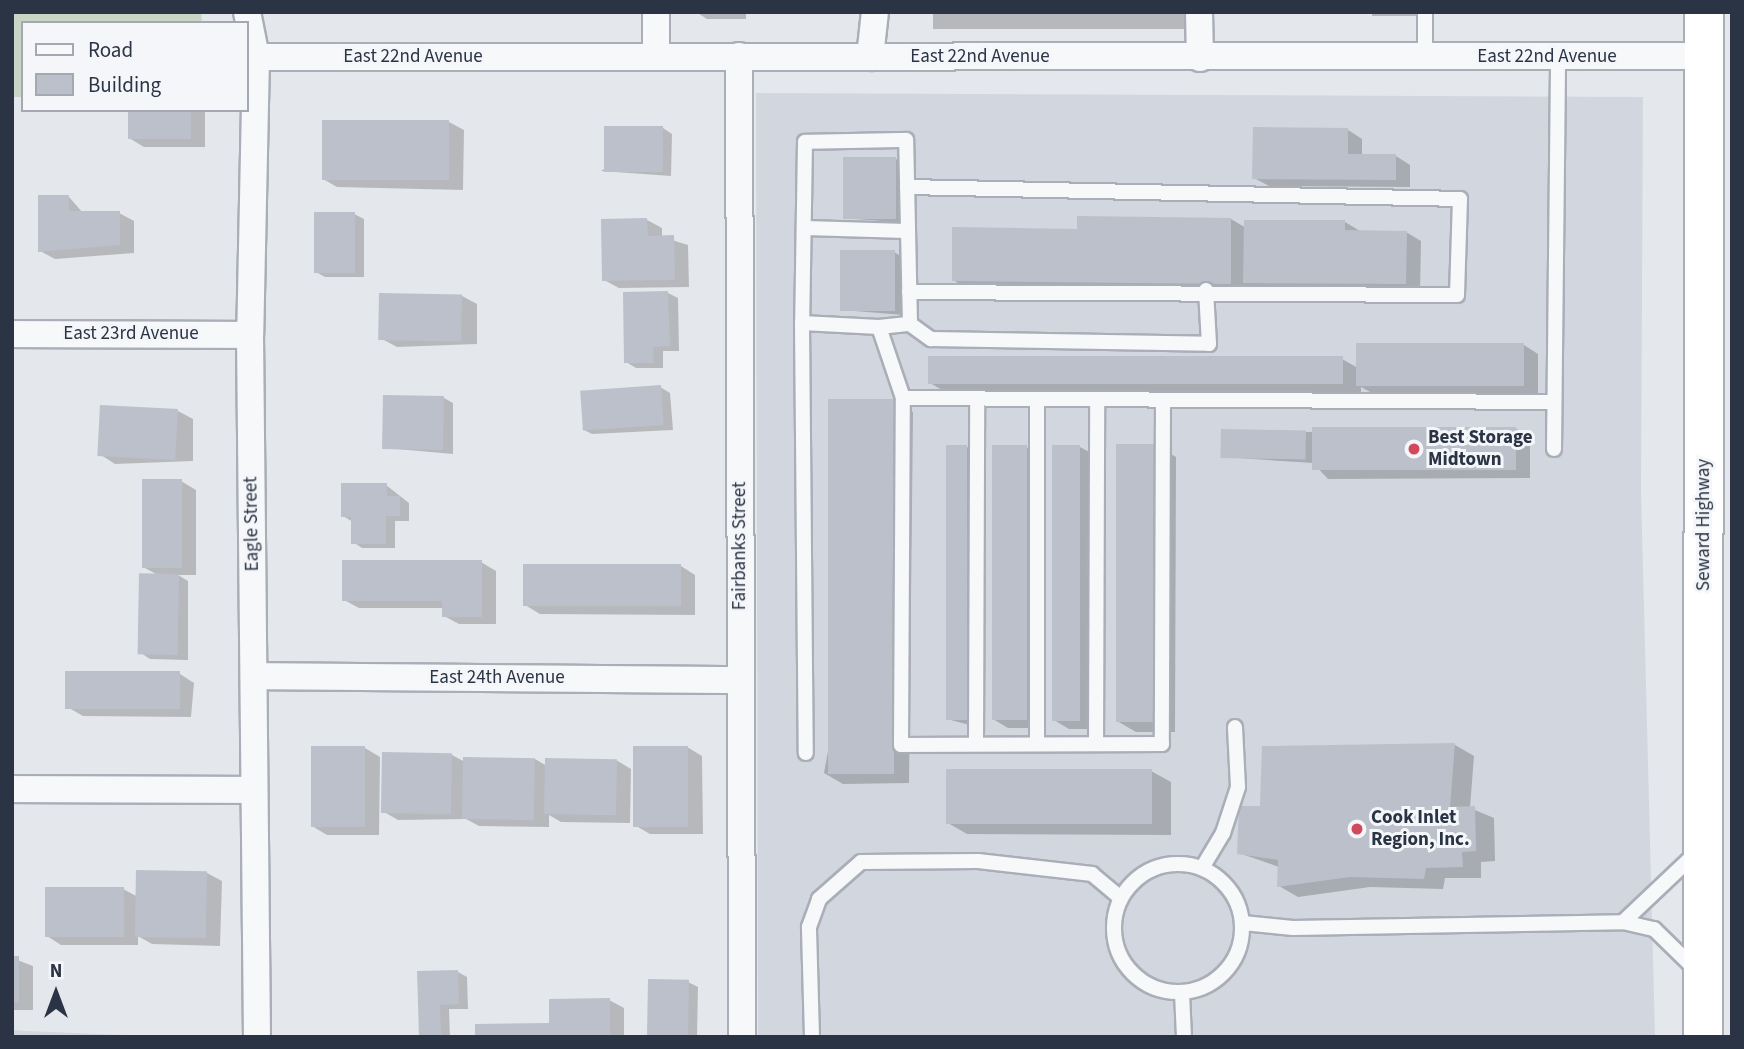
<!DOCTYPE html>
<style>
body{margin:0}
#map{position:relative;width:1744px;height:1049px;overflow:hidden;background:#e4e7ec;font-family:"Source Sans 3",sans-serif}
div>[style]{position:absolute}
.built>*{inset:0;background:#d2d6de}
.green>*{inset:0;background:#c9d6c5}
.shadow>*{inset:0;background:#0003;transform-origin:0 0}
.building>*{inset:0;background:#bbc0ca;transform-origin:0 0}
.roads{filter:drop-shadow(2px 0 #a9aeb7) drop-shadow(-2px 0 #a9aeb7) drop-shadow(0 2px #a9aeb7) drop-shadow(0 -2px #a9aeb7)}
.lane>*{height:14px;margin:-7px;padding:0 7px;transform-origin:7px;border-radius:7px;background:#f7f8fa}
.lane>.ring{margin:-7px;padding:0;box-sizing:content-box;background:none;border:14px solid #f7f8fa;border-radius:50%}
.street>*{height:26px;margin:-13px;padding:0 13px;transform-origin:13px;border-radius:13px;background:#f7f8fa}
.highway>*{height:38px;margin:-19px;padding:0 19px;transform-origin:19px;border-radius:19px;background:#fff}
.dots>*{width:19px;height:19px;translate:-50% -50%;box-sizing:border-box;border:4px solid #f4f6f9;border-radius:50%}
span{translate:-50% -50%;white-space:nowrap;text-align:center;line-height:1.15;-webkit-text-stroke:6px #f4f6f9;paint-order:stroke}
.street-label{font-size:19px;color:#2b3445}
.poi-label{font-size:19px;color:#2b3445;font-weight:700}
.left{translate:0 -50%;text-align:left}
.frame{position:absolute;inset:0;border:14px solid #2b3445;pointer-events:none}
.legend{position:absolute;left:21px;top:21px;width:228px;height:91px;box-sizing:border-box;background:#f4f6f9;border:2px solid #a4a8b1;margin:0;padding:9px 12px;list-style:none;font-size:21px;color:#2b3445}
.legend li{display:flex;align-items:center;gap:14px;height:35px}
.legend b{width:35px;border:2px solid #a4a8b1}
.north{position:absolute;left:21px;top:958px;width:70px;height:70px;-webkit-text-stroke:5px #f4f6f9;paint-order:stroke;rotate:0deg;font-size:19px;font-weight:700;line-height:28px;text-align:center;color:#2b3445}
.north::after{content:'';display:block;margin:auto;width:24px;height:32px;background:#2b3445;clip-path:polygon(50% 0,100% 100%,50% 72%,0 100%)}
</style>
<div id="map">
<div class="built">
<div style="clip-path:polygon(756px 93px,1643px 97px,1641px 491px,1655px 1037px,758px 1037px)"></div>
<div style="clip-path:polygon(12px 1030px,25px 1031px,173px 1037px,12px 1037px)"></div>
</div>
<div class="green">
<div style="clip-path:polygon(12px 12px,201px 12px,202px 23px,23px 23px,23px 97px,12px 97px)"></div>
</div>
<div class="shadow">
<div style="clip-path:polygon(696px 12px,746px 12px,746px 19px,707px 19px)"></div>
<div style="left:933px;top:12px;width:257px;height:17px"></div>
<div style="left:1372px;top:12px;width:48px;height:4px"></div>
<div style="clip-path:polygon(130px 110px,205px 110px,205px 147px,144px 147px,129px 138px)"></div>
<div style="clip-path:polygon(449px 122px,464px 130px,463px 190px,337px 187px,323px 179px)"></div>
<div style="clip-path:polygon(663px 128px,672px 134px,671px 176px,601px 171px)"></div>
<div style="clip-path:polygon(1348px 130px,1362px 139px,1362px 156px,1396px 156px,1410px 165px,1410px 187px,1269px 186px,1254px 178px)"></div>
<div style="clip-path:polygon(896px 159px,905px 165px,905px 223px,844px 218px)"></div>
<div style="clip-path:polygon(69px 197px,83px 213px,119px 213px,134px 221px,134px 253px,55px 259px,40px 251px)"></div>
<div style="clip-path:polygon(354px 214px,364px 219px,364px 277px,325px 277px,316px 272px)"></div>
<div style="clip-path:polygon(1231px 219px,1246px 228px,1345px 222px,1360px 231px,1406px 232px,1421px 241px,1420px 292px,1260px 290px,1250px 285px,1250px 294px,973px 292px,953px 280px,1079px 231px)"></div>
<div style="clip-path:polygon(647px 220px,662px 228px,662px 237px,688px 245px,689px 287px,619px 288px,604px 280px)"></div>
<div style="clip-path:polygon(894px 252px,904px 258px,904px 315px,842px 310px)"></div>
<div style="clip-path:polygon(668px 293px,678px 298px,679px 351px,663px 351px,663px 368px,636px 368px,626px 362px)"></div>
<div style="clip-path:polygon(462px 296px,477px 304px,477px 344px,397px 347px,382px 339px)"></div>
<div style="clip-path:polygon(1524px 345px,1538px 354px,1538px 393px,1372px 393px,1361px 387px,1361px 395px,949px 394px,930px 383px,1342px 359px,1358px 368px)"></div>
<div style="clip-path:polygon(660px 387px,670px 393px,673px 430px,592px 434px,582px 429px)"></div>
<div style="clip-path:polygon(444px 398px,453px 403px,453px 454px,385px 448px)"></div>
<div style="clip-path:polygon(893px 401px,913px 412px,909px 783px,843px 784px,824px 773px)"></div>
<div style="clip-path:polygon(178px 411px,193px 419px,193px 461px,115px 464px,101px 455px)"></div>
<div style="clip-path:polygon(1515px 428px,1530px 437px,1530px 478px,1328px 479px,1313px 463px,1222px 457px,1305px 432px)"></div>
<div style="clip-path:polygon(1157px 446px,1176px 457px,1175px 732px,1136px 732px,1117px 721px)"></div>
<div style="clip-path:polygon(967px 447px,981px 455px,981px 728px,947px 719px)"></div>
<div style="clip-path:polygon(1026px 447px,1041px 455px,1041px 728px,1008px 728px,993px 719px)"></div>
<div style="clip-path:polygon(1080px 447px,1095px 455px,1095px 729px,1069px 729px,1054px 720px)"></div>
<div style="clip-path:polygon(181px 481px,196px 490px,196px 575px,178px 575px,188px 581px,188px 660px,150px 659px,141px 653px,160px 576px,143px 567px)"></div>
<div style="clip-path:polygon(386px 485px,409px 503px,409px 521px,395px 521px,395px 548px,362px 548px,353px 542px,353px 522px,343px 516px)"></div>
<div style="clip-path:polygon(481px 562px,496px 571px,496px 624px,459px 624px,444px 616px,444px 608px,359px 608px,344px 600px)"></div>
<div style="clip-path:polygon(681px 566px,695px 575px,695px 615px,540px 614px,525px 605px)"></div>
<div style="clip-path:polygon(180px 674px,194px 683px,191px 717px,83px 716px,69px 708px)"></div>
<div style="clip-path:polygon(1455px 745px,1474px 756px,1470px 808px,1494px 818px,1495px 861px,1481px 862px,1481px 878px,1445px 878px,1443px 889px,1370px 887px,1298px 897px,1279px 886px,1279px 867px,1239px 853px,1261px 807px)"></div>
<div style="clip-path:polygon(687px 747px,702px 756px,703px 834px,650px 834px,636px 826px)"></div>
<div style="clip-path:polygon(365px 748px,380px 757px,379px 835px,327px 835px,312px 826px)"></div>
<div style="clip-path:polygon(452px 755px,465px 762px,535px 759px,547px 766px,616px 760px,631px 769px,630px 823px,561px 822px,549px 815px,549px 827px,479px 826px,466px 819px,398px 820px,384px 812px)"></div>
<div style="clip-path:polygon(1151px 771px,1171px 782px,1171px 835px,967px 834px,948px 823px)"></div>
<div style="clip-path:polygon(207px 873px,222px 881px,220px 946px,152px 944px,138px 936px,138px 945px,61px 945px,47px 936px,123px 889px,138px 897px)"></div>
<div style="clip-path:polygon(12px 958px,33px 966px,33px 1010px,12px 1010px)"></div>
<div style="clip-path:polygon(458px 972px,467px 977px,468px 1009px,449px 1009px,450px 1037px,420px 1037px)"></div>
<div style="clip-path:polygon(688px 982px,698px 987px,697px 1037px,649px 1037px)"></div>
<div style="clip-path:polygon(609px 1000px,624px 1008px,624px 1037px,477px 1037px,551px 1025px)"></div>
</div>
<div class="building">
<div style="left:128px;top:110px;width:63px;height:29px"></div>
<div style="left:322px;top:120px;width:127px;height:60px"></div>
<div style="left:604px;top:126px;width:59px;height:46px"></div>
<div style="clip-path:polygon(1253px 127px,1348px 128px,1348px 154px,1396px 154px,1396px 180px,1252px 179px)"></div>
<div style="left:843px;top:157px;width:53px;height:62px"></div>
<div style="clip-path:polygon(38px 195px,69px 195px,69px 211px,120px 211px,120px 245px,38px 252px)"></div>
<div style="left:314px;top:212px;width:41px;height:61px"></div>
<div style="clip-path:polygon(1077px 216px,1231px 218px,1231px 284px,952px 281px,952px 227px,1077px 229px)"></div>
<div style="clip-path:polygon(647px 218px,648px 236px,674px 235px,675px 280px,602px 281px,601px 219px)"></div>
<div style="clip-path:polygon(1244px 220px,1345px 220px,1345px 230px,1407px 231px,1406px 284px,1243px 283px)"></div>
<div style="left:840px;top:250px;width:55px;height:61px"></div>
<div style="clip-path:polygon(668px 291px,670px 346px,653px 347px,654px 363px,624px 363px,623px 292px)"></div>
<div style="left:379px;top:293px;width:83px;height:47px;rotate:1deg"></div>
<div style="left:1356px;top:343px;width:168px;height:43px"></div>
<div style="left:928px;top:356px;width:415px;height:28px"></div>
<div style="left:661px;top:385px;width:40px;height:81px;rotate:86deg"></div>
<div style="left:383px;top:395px;width:61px;height:54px;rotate:1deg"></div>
<div style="left:828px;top:399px;width:66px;height:375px"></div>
<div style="left:100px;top:405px;width:78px;height:51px;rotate:3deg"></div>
<div style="left:1516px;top:427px;width:43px;height:204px;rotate:90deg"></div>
<div style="left:1221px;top:429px;width:85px;height:29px;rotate:1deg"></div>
<div style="left:1116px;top:444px;width:41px;height:278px"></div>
<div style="left:946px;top:445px;width:21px;height:275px"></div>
<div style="left:992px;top:445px;width:35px;height:275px"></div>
<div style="left:1052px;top:445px;width:28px;height:276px"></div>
<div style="left:142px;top:479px;width:40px;height:89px"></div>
<div style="clip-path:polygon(341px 483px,387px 483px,387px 496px,400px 496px,400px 516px,386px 516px,386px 544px,351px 544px,351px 517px,341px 517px)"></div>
<div style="clip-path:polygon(342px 560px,482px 560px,482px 617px,442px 617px,442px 601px,342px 601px)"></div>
<div style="left:523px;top:564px;width:158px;height:42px"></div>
<div style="left:179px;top:574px;width:81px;height:40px;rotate:91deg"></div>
<div style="left:65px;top:671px;width:115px;height:38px"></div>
<div style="clip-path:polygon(1455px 743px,1450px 807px,1475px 806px,1476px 851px,1462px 852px,1463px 867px,1426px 868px,1424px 879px,1350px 877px,1277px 887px,1278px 860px,1237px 854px,1239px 806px,1260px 806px,1262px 746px)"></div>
<div style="left:311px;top:746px;width:54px;height:81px"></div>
<div style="left:633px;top:746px;width:55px;height:81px"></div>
<div style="left:382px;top:752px;width:70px;height:61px;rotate:1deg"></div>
<div style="left:463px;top:757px;width:72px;height:62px;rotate:1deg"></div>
<div style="left:545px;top:758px;width:72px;height:56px;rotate:1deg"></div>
<div style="left:946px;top:769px;width:206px;height:55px"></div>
<div style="left:136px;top:870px;width:71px;height:67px;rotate:1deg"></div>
<div style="left:45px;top:887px;width:79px;height:50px"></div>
<div style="left:12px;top:956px;width:7px;height:46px"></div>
<div style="clip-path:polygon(458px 970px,459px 1004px,440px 1005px,441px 1037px,419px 1037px,417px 971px)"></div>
<div style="left:648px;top:979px;width:41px;height:58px;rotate:1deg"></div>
<div style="clip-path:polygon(610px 998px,610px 1037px,475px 1037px,475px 1024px,549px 1023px,549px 999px)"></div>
</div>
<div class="roads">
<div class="lane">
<div style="left:1425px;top:57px;width:45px;rotate:-90deg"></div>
<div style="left:907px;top:187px;width:553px;rotate:1.24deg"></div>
<div style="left:1460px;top:199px;width:96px;rotate:91.8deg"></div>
<div style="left:1457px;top:295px;width:548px;rotate:-179.69deg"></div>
<div style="left:804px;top:228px;width:104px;rotate:1.7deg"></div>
<div style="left:802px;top:323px;width:430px;rotate:89.5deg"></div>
<div style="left:910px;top:324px;width:26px;rotate:36deg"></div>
<div style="left:931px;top:339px;width:278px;rotate:1deg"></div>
<div style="left:1209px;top:344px;width:54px;rotate:-93.2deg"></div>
<div style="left:879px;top:327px;width:31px;rotate:-6deg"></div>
<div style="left:910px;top:324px;width:184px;rotate:-91.2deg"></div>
<div style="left:906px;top:140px;width:101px;rotate:178.9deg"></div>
<div style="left:805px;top:142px;width:181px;rotate:90.9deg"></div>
<div style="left:802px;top:323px;width:77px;rotate:3deg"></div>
<div style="left:879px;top:327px;width:75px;rotate:71.3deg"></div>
<div style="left:1037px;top:400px;width:344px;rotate:90deg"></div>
<div style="left:1163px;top:400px;width:344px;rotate:90.2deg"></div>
<div style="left:1162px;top:744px;width:261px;rotate:179.8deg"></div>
<div style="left:901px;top:745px;width:347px;rotate:-89.7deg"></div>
<div style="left:903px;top:398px;width:651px;rotate:0.35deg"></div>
<div style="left:1554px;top:449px;width:392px;rotate:-89.4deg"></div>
<div style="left:976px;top:744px;width:345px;rotate:-89.8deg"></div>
<div style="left:1096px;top:744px;width:344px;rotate:-89.8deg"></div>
<div class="ring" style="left:1114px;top:864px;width:114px;height:114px"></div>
<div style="left:1202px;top:868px;width:41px;rotate:-59deg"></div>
<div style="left:1223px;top:833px;width:48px;rotate:-71.9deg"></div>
<div style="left:1238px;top:787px;width:60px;rotate:-92.9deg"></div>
<div style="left:1623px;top:922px;width:32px;rotate:13deg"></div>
<div style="left:1654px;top:929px;width:57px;rotate:44.3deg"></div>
<div style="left:1243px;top:923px;width:50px;rotate:5.7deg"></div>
<div style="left:1293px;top:928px;width:330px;rotate:-1deg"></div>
<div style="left:1623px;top:922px;width:102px;rotate:-43.4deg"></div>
<div style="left:1182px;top:993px;width:44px;rotate:87.4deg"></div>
<div style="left:812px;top:1037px;width:110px;rotate:-91.6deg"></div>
<div style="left:809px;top:927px;width:30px;rotate:-70deg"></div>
<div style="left:819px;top:899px;width:56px;rotate:-41.4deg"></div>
<div style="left:861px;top:862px;width:117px;rotate:-0.5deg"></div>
<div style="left:978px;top:861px;width:115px;rotate:6.5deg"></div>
<div style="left:1092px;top:874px;width:38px;rotate:40deg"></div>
</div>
<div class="street">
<div style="left:247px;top:12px;width:46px;rotate:78.7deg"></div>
<div style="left:256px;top:57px;width:278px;rotate:91.2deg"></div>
<div style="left:250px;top:335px;width:702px;rotate:89.43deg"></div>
<div style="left:656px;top:12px;width:45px;rotate:90deg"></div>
<div style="left:1199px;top:12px;width:46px;rotate:88.8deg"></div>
<div style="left:739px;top:56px;width:981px;rotate:89.82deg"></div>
<div style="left:256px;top:57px;width:1448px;rotate:-0.04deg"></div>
<div style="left:870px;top:57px;width:45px;rotate:-83.7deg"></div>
<div style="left:12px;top:334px;width:238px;rotate:0.2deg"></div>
<div style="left:254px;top:676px;width:486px;rotate:0.5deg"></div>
<div style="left:12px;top:789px;width:240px;rotate:0.2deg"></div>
</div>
<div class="highway">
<div style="left:1703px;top:1037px;width:1025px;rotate:-89.94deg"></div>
</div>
</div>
<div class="dots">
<div style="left:1414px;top:449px;background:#d1495b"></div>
<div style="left:1357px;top:829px;background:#d1495b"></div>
</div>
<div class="street-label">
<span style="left:413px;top:57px">East 22nd Avenue</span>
<span style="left:980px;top:57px">East 22nd Avenue</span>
<span style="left:1547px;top:57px">East 22nd Avenue</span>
<span style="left:131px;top:334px">East 23rd Avenue</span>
<span style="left:252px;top:524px;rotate:-91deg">Eagle Street</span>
<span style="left:1704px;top:525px;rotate:-90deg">Seward Highway</span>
<span style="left:740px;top:546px;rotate:-90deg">Fairbanks Street</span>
<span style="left:497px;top:678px">East 24th Avenue</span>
</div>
<div class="poi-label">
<span class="left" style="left:1428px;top:449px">Best Storage<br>Midtown</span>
<span class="left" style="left:1371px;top:829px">Cook Inlet<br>Region, Inc.</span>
</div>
<div class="frame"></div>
<ul class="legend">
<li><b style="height:9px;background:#f7f8fa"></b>Road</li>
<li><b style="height:19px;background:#bbc0ca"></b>Building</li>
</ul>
<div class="north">N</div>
</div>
